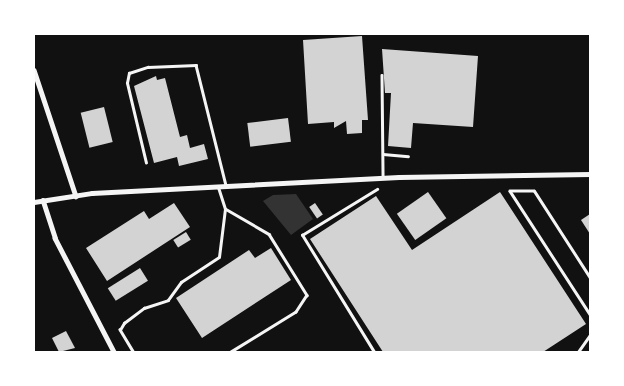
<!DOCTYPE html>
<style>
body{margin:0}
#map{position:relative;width:624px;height:386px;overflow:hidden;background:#111;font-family:"Space Grotesk",sans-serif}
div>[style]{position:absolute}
.water>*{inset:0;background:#333}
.building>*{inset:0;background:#d3d3d3;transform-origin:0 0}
.service>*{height:2.5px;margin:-1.25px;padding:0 1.25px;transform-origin:1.25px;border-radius:1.25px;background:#f5f5f5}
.minor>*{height:4.5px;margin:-2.25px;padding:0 2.25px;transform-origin:2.25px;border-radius:2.25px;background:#f5f5f5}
span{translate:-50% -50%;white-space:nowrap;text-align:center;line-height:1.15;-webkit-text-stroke:5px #fff;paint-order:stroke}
.frame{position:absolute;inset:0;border:35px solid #fff;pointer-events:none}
</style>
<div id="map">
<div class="water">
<div style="clip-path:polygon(296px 194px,313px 219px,291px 235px,263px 201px,273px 195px)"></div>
</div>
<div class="building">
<div style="clip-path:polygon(362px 36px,368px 120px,362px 120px,362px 133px,347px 134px,346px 121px,334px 128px,334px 122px,308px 124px,303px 40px)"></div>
<div style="clip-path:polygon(382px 49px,478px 56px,473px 127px,413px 123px,411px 148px,388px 146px,391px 93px,385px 93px)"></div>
<div style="clip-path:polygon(156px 76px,157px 80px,165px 78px,180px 137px,187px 135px,190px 148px,204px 144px,208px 159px,179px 166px,177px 157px,154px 163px,134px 86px)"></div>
<div style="left:104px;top:107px;width:36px;height:24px;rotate:76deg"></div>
<div style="left:288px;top:118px;width:24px;height:41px;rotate:83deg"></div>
<div style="left:428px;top:192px;width:32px;height:38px;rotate:55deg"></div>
<div style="clip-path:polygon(500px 192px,586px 324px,543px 352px,383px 352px,310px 239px,376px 196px,412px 250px)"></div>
<div style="clip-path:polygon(174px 203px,190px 227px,107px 281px,86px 248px,144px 211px,149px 219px)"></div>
<div style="left:315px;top:203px;width:14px;height:7px;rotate:56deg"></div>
<div style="clip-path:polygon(590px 214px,590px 234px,581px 220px)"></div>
<div style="left:186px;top:232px;width:9px;height:15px;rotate:58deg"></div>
<div style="clip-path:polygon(271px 248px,291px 280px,202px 338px,176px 298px,249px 250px,255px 258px)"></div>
<div style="left:140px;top:268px;width:15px;height:38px;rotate:58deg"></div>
<div style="clip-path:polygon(66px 331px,75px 348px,59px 352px,52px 338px)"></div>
</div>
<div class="service">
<div style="left:382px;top:75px;width:102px;rotate:89.4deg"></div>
<div style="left:383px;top:154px;width:25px;rotate:5deg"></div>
<div style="left:146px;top:163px;width:82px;rotate:-103.4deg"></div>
<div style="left:127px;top:83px;width:10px;rotate:-79deg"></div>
<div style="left:129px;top:73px;width:20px;rotate:-18deg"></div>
<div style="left:148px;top:67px;width:48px;rotate:-2.4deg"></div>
<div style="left:196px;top:65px;width:124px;rotate:76deg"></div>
<div style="left:226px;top:209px;width:50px;rotate:30.2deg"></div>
<div style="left:269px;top:234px;width:72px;rotate:58.1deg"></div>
<div style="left:307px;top:295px;width:20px;rotate:123deg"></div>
<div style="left:296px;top:312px;width:76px;rotate:148.4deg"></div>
<div style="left:590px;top:278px;width:103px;rotate:-122.8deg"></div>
<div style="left:534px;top:191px;width:24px;rotate:180deg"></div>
<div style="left:510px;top:191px;width:147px;rotate:57deg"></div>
<div style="left:133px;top:352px;width:26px;rotate:-121deg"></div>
<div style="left:120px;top:330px;width:8px;rotate:-60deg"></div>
<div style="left:124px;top:323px;width:25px;rotate:-37deg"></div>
<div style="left:144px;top:308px;width:25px;rotate:-18deg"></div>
<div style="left:168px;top:300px;width:22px;rotate:-54deg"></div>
<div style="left:181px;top:282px;width:45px;rotate:-33.3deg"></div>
<div style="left:219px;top:257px;width:48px;rotate:-82.9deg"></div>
<div style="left:225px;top:209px;width:23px;rotate:-108deg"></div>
<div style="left:374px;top:352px;width:137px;rotate:-121.6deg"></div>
<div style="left:302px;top:235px;width:88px;rotate:-31.5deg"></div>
<div style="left:578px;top:352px;width:21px;rotate:-55deg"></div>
</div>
<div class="minor">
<div style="left:34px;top:70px;width:133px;rotate:71.6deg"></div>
<div style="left:43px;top:200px;width:40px;rotate:72deg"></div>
<div style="left:55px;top:238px;width:128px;rotate:62.6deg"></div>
<div style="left:34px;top:202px;width:59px;rotate:-8.8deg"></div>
<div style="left:92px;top:193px;width:307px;rotate:-3deg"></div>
<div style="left:399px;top:177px;width:191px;rotate:-0.9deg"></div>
</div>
<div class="frame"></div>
</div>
